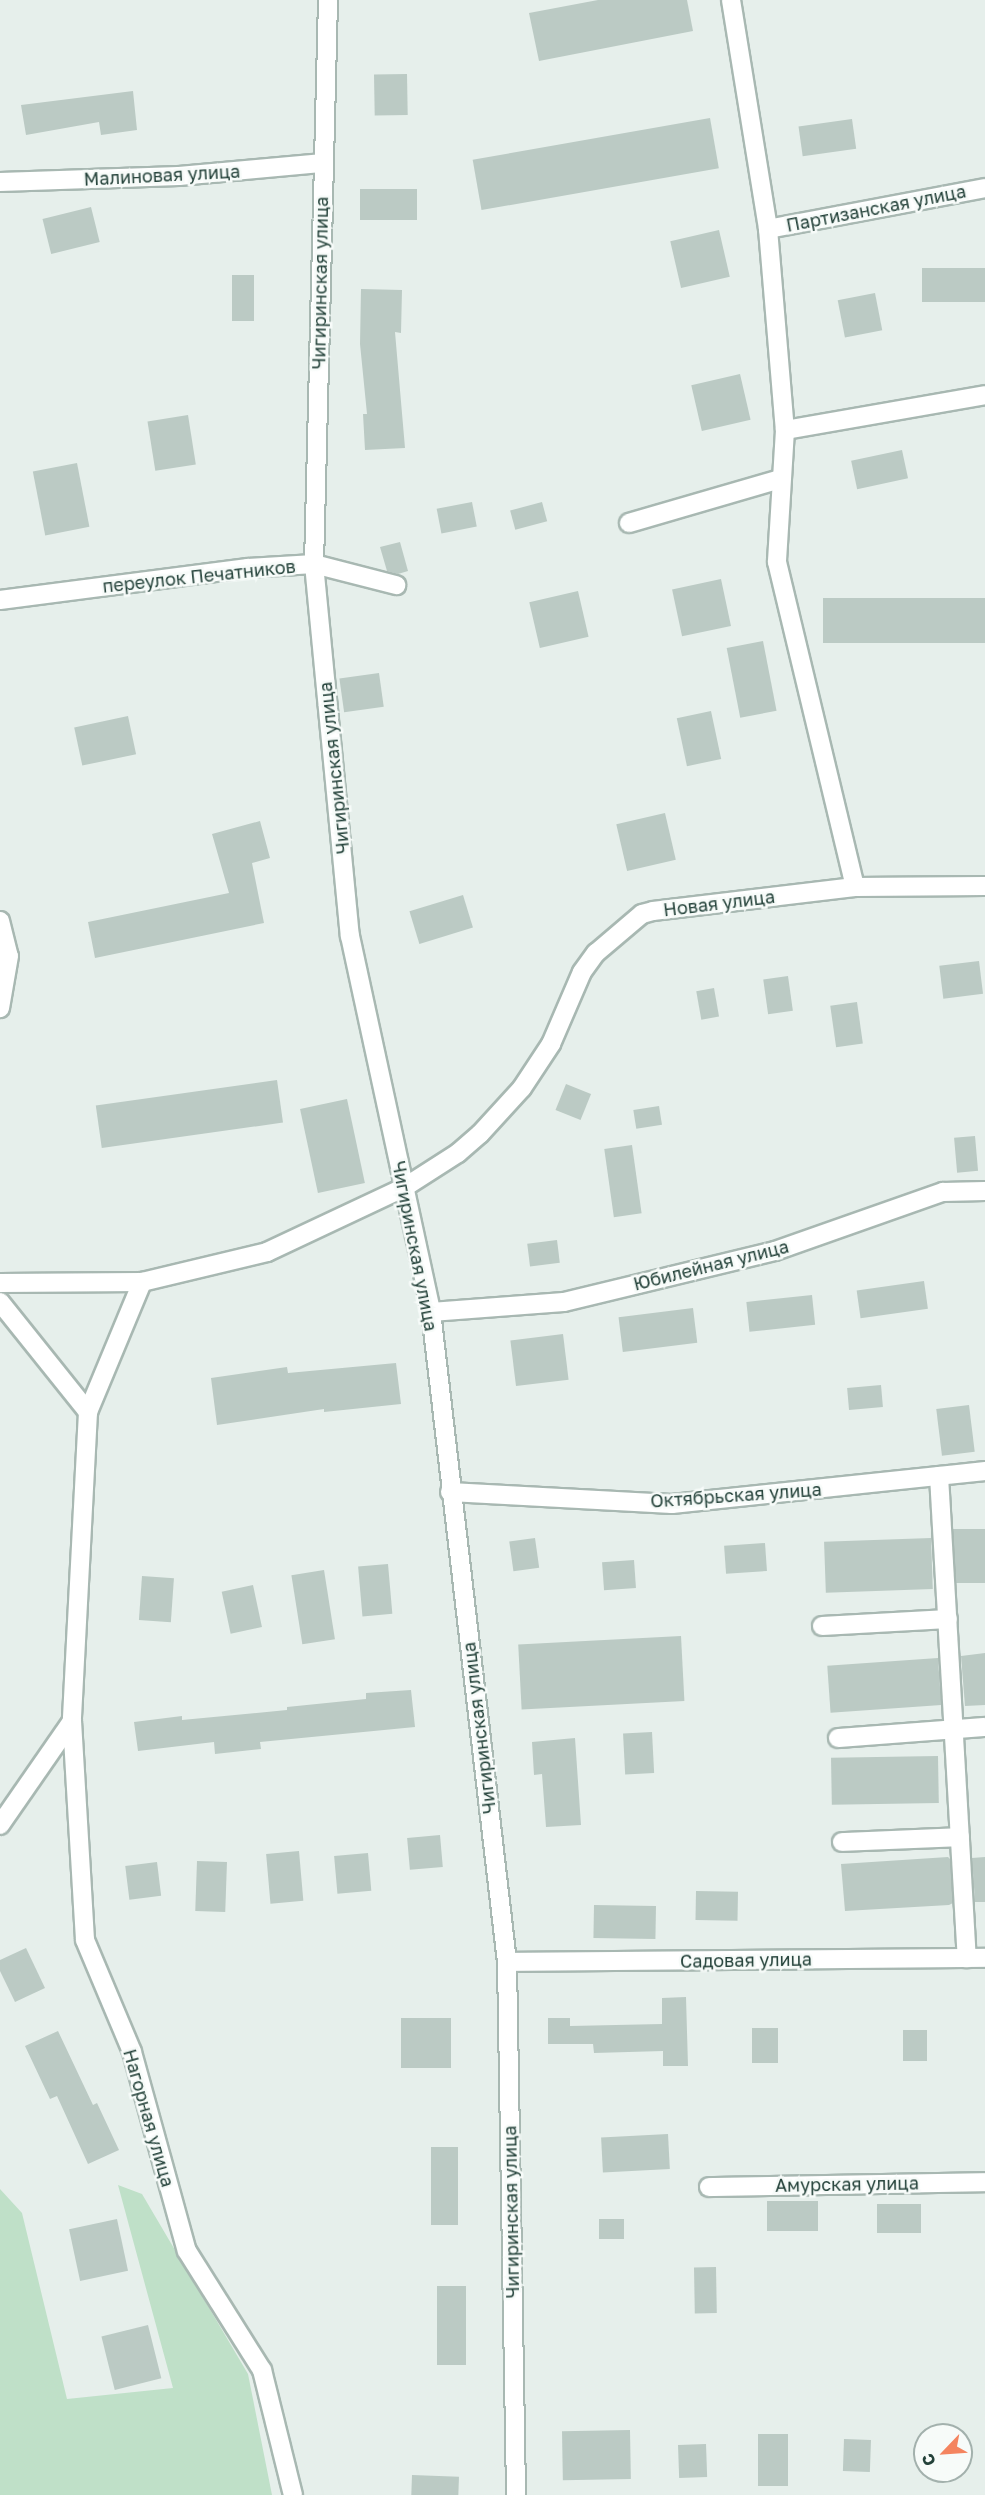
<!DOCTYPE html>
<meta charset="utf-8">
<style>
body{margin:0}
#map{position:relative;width:985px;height:2495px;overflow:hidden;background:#e6efeb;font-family:"Golos Text",sans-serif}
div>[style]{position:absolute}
.green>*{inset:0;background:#bfe0c8}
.building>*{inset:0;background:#bbcac4;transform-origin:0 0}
.roads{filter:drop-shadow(2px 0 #a8b8b2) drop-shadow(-2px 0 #a8b8b2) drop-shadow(0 2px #a8b8b2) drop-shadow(0 -2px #a8b8b2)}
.minor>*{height:18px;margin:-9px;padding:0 9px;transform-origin:9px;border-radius:9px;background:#fff}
span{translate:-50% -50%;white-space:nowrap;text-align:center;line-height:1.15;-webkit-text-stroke:5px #f7fbf9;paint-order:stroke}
.street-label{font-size:18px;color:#24423a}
.north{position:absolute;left:913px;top:2423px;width:60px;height:60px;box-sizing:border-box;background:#f7fbf9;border:2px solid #a3b1ad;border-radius:50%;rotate:245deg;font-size:16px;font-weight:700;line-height:24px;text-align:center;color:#24423a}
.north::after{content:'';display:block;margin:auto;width:21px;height:27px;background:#f4845f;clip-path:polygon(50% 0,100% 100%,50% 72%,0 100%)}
</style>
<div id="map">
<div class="green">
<div style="clip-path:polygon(118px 2185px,142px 2194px,248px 2374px,272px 2495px,0 2495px,0 2189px,22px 2213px,67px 2399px,173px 2388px)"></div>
</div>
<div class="building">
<div style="clip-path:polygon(598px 0,687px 0,693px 31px,539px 61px,529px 13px)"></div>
<div style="left:407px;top:74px;width:41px;height:33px;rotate:89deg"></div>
<div style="clip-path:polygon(133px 91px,137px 130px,101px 135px,99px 122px,26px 135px,21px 105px)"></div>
<div style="left:710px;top:118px;width:51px;height:241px;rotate:80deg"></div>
<div style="left:852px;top:119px;width:30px;height:54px;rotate:82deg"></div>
<div style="left:417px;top:189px;width:31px;height:57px;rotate:90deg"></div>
<div style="left:91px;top:207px;width:36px;height:50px;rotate:76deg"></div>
<div style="left:719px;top:230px;width:48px;height:50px;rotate:77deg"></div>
<div style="left:985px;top:268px;width:34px;height:63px;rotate:90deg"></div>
<div style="left:232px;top:275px;width:22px;height:46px"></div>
<div style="clip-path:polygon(361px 289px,402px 290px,401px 333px,395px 332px,405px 448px,365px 450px,363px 414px,367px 414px,360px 344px)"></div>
<div style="left:875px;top:293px;width:38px;height:38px;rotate:79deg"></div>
<div style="left:740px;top:374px;width:47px;height:50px;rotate:77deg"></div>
<div style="left:188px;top:415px;width:50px;height:41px;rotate:81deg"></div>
<div style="left:902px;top:450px;width:29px;height:52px;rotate:78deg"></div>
<div style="left:77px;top:463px;width:65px;height:45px;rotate:79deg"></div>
<div style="left:472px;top:502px;width:25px;height:36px;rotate:79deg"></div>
<div style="left:542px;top:502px;width:20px;height:33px;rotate:75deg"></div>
<div style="clip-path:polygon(400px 542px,408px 571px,398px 574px,387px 571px,380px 547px)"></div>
<div style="left:721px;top:579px;width:48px;height:50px;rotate:78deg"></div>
<div style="left:578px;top:591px;width:47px;height:50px;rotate:77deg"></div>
<div style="left:985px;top:598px;width:45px;height:162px;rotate:90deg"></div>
<div style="left:763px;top:641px;width:71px;height:37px;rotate:79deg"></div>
<div style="left:379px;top:673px;width:34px;height:40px;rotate:82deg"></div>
<div style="left:711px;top:711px;width:49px;height:35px;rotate:78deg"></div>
<div style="left:128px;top:716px;width:39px;height:55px;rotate:78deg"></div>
<div style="left:665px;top:813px;width:48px;height:50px;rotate:77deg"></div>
<div style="clip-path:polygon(260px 821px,270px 858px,252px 863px,264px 923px,95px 958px,88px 922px,229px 893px,212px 834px)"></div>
<div style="left:463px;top:895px;width:34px;height:56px;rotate:73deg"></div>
<div style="left:979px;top:961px;width:33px;height:40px;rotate:83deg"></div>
<div style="left:788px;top:976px;width:35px;height:25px;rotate:82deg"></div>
<div style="left:714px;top:988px;width:29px;height:18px;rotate:80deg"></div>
<div style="left:857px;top:1002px;width:42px;height:27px;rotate:82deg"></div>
<div style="left:277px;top:1080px;width:43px;height:183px;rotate:82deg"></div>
<div style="left:566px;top:1084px;width:27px;height:28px;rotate:22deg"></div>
<div style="left:347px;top:1099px;width:86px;height:48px;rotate:78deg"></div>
<div style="left:659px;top:1106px;width:19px;height:26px;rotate:81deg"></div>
<div style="left:975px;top:1136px;width:35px;height:21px;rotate:85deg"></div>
<div style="left:632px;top:1145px;width:69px;height:28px;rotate:82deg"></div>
<div style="left:557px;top:1240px;width:23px;height:30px;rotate:83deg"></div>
<div style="left:924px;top:1281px;width:28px;height:68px;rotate:82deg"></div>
<div style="left:812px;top:1295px;width:30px;height:66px;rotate:84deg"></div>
<div style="left:693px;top:1308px;width:35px;height:75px;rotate:83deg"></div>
<div style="left:563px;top:1334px;width:46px;height:53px;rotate:83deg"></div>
<div style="clip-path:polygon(396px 1363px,401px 1404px,324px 1412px,324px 1409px,217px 1425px,211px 1378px,287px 1367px,288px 1373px)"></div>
<div style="left:881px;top:1385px;width:22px;height:34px;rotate:85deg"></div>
<div style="left:969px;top:1405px;width:47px;height:33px;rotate:83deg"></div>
<div style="left:985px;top:1529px;width:54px;height:32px;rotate:90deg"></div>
<div style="left:535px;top:1538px;width:30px;height:26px;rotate:82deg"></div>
<div style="left:931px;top:1538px;width:51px;height:107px;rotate:88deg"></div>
<div style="left:765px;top:1543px;width:28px;height:41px;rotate:86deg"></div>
<div style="left:634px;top:1560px;width:28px;height:32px;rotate:86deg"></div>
<div style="left:388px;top:1564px;width:50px;height:30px;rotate:85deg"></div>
<div style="left:324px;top:1570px;width:70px;height:33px;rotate:81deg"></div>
<div style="left:142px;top:1576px;width:32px;height:44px;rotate:4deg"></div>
<div style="left:253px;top:1585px;width:43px;height:32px;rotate:78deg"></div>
<div style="left:681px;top:1636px;width:65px;height:163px;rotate:87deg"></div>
<div style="clip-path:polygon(985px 1653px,985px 1705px,965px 1706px,961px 1656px)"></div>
<div style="left:938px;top:1658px;width:47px;height:111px;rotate:86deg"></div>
<div style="clip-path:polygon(411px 1690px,415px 1727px,260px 1742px,261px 1749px,215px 1754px,214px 1742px,138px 1751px,134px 1722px,182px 1716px,182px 1720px,287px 1710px,287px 1707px,366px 1699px,366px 1693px)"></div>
<div style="left:652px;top:1732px;width:41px;height:29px;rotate:87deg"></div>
<div style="clip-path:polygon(575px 1738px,581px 1825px,546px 1827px,542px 1774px,534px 1775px,532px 1742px)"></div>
<div style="left:938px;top:1756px;width:47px;height:107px;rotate:89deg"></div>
<div style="left:440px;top:1835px;width:32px;height:33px;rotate:85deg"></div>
<div style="left:299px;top:1851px;width:50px;height:33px;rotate:85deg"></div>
<div style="left:368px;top:1853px;width:38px;height:34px;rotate:85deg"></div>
<div style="clip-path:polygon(948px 1857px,950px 1859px,953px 1903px,949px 1905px,845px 1911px,841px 1864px)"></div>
<div style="clip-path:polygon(985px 1857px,985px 1902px,975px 1902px,972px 1858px)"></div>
<div style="left:197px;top:1861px;width:30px;height:50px;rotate:2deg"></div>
<div style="left:157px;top:1862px;width:34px;height:32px;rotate:83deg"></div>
<div style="left:696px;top:1891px;width:42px;height:29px;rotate:1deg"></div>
<div style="left:594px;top:1905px;width:62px;height:33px;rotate:1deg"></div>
<div style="clip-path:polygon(26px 1948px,45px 1988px,15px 2002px,0 1971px,0 1960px)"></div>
<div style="clip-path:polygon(686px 1997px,688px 2066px,663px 2066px,663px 2051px,594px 2053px,593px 2044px,548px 2044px,548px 2018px,570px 2018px,570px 2026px,662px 2024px,662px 1998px)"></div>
<div style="left:401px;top:2018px;width:50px;height:50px"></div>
<div style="left:752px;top:2028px;width:26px;height:35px"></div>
<div style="left:903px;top:2030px;width:24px;height:31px"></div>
<div style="clip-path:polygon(58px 2031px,93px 2105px,97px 2103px,119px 2150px,88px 2164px,57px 2096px,50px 2099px,25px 2046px)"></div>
<div style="left:668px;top:2134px;width:35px;height:67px;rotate:87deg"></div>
<div style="left:431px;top:2147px;width:27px;height:78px"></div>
<div style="left:818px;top:2201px;width:30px;height:51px;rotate:90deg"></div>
<div style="left:921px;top:2204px;width:29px;height:44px;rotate:90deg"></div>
<div style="left:117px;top:2219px;width:53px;height:49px;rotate:78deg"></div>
<div style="left:599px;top:2219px;width:25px;height:20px"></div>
<div style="left:716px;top:2267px;width:46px;height:22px;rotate:89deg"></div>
<div style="left:437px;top:2286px;width:29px;height:79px"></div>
<div style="left:148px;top:2325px;width:55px;height:48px;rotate:76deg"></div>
<div style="left:630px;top:2430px;width:49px;height:68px;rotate:89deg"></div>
<div style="left:758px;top:2434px;width:30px;height:52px"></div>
<div style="left:844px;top:2439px;width:27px;height:32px;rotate:2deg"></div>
<div style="left:706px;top:2444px;width:33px;height:28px;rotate:88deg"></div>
<div style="left:412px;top:2475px;width:47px;height:20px;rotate:2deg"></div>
</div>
<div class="roads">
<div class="minor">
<div style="left:328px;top:0;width:564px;rotate:91.42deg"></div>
<div style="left:314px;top:564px;width:374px;rotate:84.5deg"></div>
<div style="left:350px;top:936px;width:385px;rotate:77.8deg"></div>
<div style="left:431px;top:1312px;width:654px;rotate:83.33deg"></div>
<div style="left:507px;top:1962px;width:533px;rotate:89.03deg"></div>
<div style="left:731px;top:0;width:232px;rotate:80.8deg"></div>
<div style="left:768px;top:229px;width:202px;rotate:85.2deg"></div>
<div style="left:785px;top:430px;width:132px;rotate:93.5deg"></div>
<div style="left:777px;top:562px;width:334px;rotate:76.5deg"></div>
<div style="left:0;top:182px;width:179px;rotate:-1.9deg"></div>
<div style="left:179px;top:176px;width:145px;rotate:-5.2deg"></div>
<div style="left:768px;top:229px;width:221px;rotate:-10.7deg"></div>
<div style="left:785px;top:430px;width:203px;rotate:-9.9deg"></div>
<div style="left:629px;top:523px;width:157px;rotate:-16.2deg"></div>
<div style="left:0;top:600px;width:250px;rotate:-7.4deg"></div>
<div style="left:248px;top:568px;width:66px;rotate:-3.5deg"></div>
<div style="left:314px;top:564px;width:85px;rotate:14.4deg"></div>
<div style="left:0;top:921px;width:36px;rotate:76deg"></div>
<div style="left:9px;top:956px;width:53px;rotate:99.8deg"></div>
<div style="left:0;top:1283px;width:142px;rotate:-0.4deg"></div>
<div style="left:142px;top:1282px;width:129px;rotate:-13.5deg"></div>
<div style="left:267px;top:1252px;width:153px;rotate:-25.2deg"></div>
<div style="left:405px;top:1187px;width:63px;rotate:-32.7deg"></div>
<div style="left:458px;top:1153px;width:29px;rotate:-41deg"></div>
<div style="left:480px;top:1134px;width:62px;rotate:-47.6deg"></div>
<div style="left:522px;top:1088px;width:53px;rotate:-56.6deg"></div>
<div style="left:551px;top:1044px;width:78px;rotate:-66.7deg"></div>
<div style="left:582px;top:972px;width:24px;rotate:-54deg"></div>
<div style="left:596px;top:953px;width:60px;rotate:-40.3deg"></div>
<div style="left:642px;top:914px;width:11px;rotate:-15deg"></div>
<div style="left:653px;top:911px;width:203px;rotate:-6.8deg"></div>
<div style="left:855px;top:887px;width:130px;rotate:-0.4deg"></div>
<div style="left:0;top:1302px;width:141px;rotate:51.3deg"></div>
<div style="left:88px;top:1412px;width:309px;rotate:93deg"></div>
<div style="left:72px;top:1721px;width:219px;rotate:86.6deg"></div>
<div style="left:85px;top:1940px;width:121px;rotate:67.2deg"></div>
<div style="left:132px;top:2052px;width:206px;rotate:74.6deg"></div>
<div style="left:187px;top:2251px;width:141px;rotate:57.8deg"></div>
<div style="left:262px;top:2370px;width:129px;rotate:76.1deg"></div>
<div style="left:431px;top:1312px;width:133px;rotate:-4.3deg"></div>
<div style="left:564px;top:1302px;width:217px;rotate:-13.6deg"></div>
<div style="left:775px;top:1251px;width:178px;rotate:-19.4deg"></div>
<div style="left:943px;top:1192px;width:42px;rotate:-1.4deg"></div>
<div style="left:88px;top:1412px;width:141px;rotate:-67.4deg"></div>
<div style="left:939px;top:1476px;width:483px;rotate:86.7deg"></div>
<div style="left:450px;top:1492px;width:222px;rotate:3.1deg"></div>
<div style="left:672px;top:1504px;width:315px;rotate:-6deg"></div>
<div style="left:822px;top:1626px;width:126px;rotate:-3.2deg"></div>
<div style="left:838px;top:1738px;width:147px;rotate:-4.3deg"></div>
<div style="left:0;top:1825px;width:126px;rotate:-55.3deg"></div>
<div style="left:842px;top:1842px;width:118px;rotate:-2.4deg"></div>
<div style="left:507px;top:1962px;width:478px;rotate:-0.5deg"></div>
<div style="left:709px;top:2187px;width:276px;rotate:-1deg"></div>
</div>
</div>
<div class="street-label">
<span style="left:162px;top:175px;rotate:-3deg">Малиновая улица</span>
<span style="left:876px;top:208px;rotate:-11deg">Партизанская улица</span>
<span style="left:320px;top:283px;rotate:-89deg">Чигиринская улица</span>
<span style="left:199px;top:576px;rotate:-6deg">переулок Печатников</span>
<span style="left:334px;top:768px;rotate:-96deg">Чигиринская улица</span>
<span style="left:719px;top:903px;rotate:-7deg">Новая улица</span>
<span style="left:415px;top:1246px;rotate:79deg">Чигиринская улица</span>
<span style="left:711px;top:1265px;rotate:-14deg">Юбилейная улица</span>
<span style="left:736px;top:1495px;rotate:-4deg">Октябрьская улица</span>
<span style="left:479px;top:1728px;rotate:-97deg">Чигиринская улица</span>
<span style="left:746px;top:1960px;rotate:-1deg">Садовая улица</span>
<span style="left:149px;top:2118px;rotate:74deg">Нагорная улица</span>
<span style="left:847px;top:2184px;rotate:-1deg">Амурская улица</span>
<span style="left:511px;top:2212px;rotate:-91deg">Чигиринская улица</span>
</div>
<div class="north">С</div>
</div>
